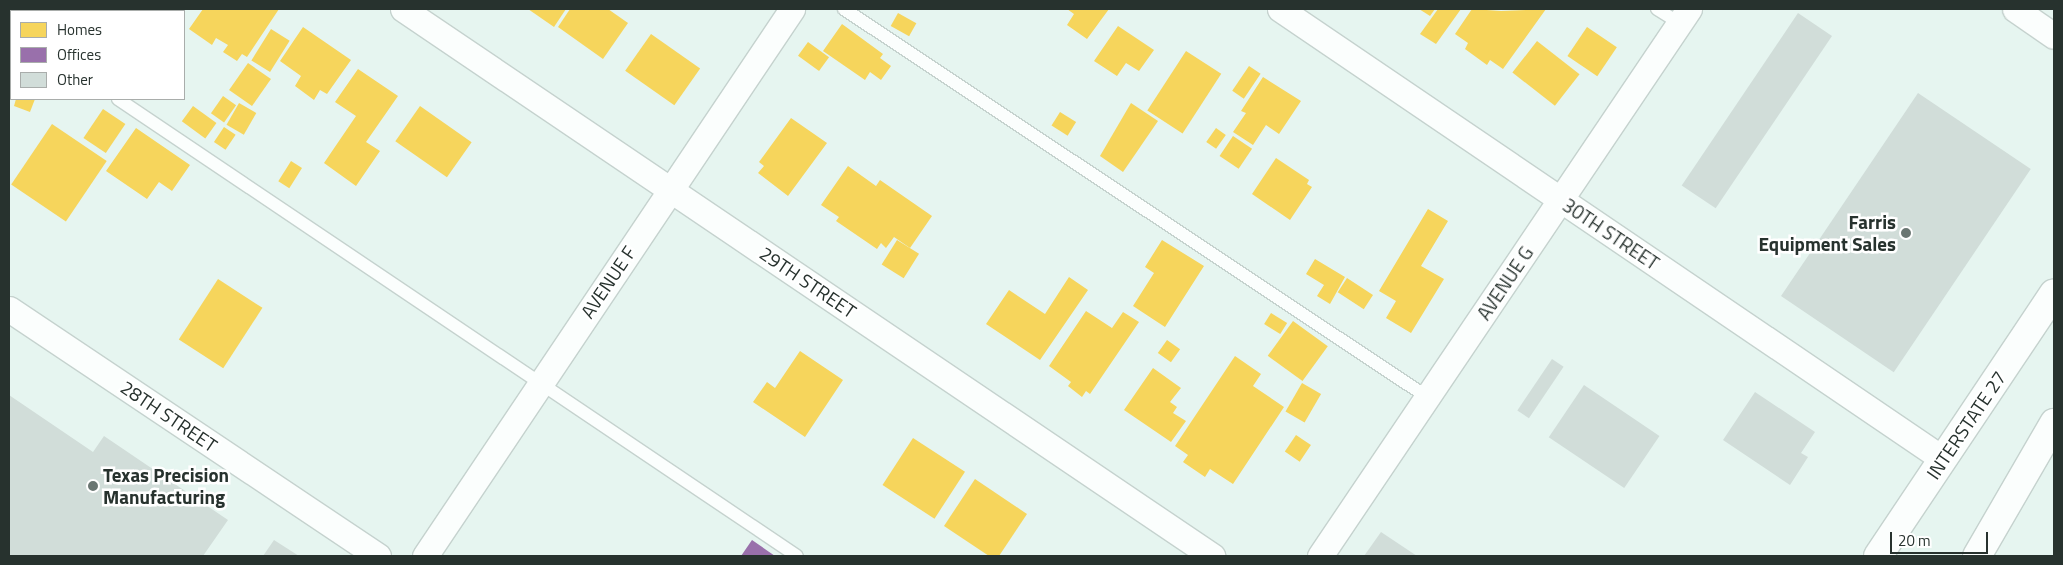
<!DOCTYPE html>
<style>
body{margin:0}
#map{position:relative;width:2063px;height:565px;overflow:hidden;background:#e6f5f0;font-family:"Titillium Web",sans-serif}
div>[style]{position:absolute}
.homes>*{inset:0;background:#f6d55c;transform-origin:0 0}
.offices>*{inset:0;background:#9970ab}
.building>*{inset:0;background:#d1ddd9;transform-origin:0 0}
.roads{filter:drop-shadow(1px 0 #c5d2ce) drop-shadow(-1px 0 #c5d2ce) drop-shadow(0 1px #c5d2ce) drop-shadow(0 -1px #c5d2ce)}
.lane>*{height:12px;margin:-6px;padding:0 6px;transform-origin:6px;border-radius:6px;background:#fbfefd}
.street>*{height:25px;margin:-12.5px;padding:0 12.5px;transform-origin:12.5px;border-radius:12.5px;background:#fbfefd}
.secondary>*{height:28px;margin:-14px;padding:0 14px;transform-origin:14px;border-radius:14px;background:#fbfefd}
.highway>*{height:28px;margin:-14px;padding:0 14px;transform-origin:14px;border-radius:14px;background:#fbfefd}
.dots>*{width:14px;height:14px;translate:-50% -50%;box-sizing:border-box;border:2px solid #fff;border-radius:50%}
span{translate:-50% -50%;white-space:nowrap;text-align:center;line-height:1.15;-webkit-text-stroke:5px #fff;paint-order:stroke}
.poi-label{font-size:19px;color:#27322e;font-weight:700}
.right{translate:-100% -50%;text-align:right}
.left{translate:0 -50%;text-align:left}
.street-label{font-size:19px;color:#27322e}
.frame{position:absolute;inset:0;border:10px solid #27322e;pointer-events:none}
.legend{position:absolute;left:10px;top:10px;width:175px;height:90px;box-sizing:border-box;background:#fff;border:1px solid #a9adab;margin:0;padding:6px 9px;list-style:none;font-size:15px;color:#27322e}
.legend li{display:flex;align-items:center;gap:10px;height:25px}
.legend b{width:25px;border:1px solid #a9adab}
.scale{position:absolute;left:1890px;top:532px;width:98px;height:22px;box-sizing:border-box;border:2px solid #27322e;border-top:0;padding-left:6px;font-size:15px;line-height:18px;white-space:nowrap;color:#27322e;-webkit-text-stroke:4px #fff;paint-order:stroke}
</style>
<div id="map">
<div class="homes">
<div style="clip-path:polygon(57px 9px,83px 9px,56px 11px)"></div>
<div style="clip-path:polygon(203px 9px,279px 9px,247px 57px,242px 54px,237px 61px,223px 52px,228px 45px,216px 38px,212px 45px,189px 29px)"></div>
<div style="clip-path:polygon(528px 9px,566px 9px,554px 27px)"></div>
<div style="clip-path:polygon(570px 9px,608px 9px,628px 23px,603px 59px,558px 27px)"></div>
<div style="clip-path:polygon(1067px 9px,1109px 9px,1087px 39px,1067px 25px,1074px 14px)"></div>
<div style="clip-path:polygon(1419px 9px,1435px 9px,1430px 16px)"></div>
<div style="clip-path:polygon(1438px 9px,1461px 9px,1436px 44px,1420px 34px)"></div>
<div style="clip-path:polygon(1472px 9px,1501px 11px,1546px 9px,1503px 69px,1490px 60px,1487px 65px,1465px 49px,1468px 43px,1455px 34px)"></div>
<div style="left:898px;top:13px;width:21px;height:15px;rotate:29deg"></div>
<div style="clip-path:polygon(842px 24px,883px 54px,880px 58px,891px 66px,881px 80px,870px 72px,865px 80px,823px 51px)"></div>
<div style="clip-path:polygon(1118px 26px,1154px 50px,1139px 71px,1126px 63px,1117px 76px,1094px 61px)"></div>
<div style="clip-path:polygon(303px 27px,351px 60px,327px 94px,320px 90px,314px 100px,295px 86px,301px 76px,280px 61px)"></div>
<div style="left:1587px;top:27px;width:36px;height:35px;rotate:34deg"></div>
<div style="left:271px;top:29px;width:22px;height:37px;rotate:32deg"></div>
<div style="left:651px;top:34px;width:60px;height:45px;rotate:35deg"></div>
<div style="left:1537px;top:41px;width:54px;height:40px;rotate:38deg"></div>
<div style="left:808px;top:42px;width:26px;height:17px;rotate:36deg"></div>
<div style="left:1186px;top:51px;width:42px;height:71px;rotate:33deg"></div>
<div style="left:248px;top:63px;width:28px;height:33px;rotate:35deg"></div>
<div style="left:1249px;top:66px;width:14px;height:30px;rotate:34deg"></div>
<div style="clip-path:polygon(358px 69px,398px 96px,366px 142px,380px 151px,356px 186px,324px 163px,356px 116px,335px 102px)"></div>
<div style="clip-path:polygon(1263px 77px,1301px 101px,1279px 134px,1266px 125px,1253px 145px,1233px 132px,1246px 113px,1241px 111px)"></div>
<div style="left:223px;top:96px;width:16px;height:21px;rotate:35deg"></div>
<div style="clip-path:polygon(16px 99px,35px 99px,30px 112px,14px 106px)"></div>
<div style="left:239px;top:103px;width:20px;height:25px;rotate:30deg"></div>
<div style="clip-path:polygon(1131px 103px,1158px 121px,1123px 172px,1100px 156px)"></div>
<div style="left:193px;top:106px;width:29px;height:19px;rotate:36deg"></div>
<div style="left:420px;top:106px;width:63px;height:43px;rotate:35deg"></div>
<div style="left:103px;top:109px;width:27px;height:35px;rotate:34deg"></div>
<div style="left:1060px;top:112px;width:19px;height:16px;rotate:32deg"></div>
<div style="clip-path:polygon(791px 118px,827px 143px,788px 196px,758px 173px,764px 166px,759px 162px)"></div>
<div style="left:52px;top:124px;width:66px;height:73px;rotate:34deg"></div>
<div style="left:224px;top:127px;width:14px;height:18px;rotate:34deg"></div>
<div style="clip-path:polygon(136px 128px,190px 165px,172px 191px,159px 182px,147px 199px,106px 171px)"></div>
<div style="left:1216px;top:128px;width:12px;height:17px;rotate:35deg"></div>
<div style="left:1233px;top:136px;width:23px;height:24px;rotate:34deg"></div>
<div style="clip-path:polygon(1276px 158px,1309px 180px,1307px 184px,1312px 187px,1290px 220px,1252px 194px)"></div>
<div style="left:291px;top:161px;width:13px;height:24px;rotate:32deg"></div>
<div style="clip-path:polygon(848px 166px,876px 186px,880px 180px,932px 216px,910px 248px,894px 237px,886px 248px,881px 243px,877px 249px,836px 221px,839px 217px,821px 205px)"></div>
<div style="clip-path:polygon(1428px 209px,1448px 221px,1421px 266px,1444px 279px,1411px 333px,1386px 318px,1396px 301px,1379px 291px)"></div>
<div style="left:897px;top:240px;width:26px;height:29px;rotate:32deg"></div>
<div style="clip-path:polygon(1162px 240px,1204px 266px,1165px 327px,1133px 306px,1154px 273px,1145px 267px)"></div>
<div style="clip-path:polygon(1315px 259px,1345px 277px,1330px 304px,1317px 296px,1324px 285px,1306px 274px)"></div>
<div style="clip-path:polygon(1069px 277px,1088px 290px,1040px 360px,986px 324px,1009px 290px,1045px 314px)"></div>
<div style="left:1347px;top:278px;width:31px;height:17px;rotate:33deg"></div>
<div style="left:218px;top:279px;width:53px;height:72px;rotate:33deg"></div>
<div style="clip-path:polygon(1086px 311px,1112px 328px,1123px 312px,1139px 322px,1090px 394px,1086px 391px,1082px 397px,1068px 386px,1071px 382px,1049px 366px)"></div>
<div style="left:1271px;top:313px;width:19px;height:13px;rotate:32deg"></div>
<div style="left:1293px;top:321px;width:43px;height:43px;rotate:36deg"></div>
<div style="left:1167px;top:340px;width:16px;height:16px;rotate:35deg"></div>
<div style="clip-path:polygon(800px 351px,843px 380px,805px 437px,753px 402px,767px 382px,775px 388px)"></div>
<div style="clip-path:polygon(1235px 356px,1261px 374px,1253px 386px,1284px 407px,1233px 484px,1210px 469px,1205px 477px,1183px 462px,1188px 455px,1175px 446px)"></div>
<div style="clip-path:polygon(1153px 368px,1181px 388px,1170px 402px,1177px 407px,1173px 413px,1186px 421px,1171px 442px,1124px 410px)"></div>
<div style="left:1302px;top:383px;width:22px;height:33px;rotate:30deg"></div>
<div style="left:1296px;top:435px;width:18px;height:20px;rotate:34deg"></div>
<div style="left:913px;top:438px;width:62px;height:56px;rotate:33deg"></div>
<div style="clip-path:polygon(975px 479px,1027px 514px,999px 556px,989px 556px,944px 526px)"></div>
</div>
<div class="offices">
<div style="clip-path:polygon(752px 540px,775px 556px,741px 556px)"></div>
</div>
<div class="building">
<div style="left:1798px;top:13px;width:41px;height:208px;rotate:34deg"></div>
<div style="left:1918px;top:93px;width:136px;height:245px;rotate:34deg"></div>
<div style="left:1552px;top:359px;width:14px;height:62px;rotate:34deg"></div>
<div style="left:1584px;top:385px;width:91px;height:63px;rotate:34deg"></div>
<div style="clip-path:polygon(1755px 392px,1815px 432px,1801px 453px,1808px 457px,1790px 485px,1723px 440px)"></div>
<div style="clip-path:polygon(9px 395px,93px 452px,104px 436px,228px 520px,203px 556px,9px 556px)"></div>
<div style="clip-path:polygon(1381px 532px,1417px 556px,1364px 556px)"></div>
<div style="clip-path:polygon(274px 540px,299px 556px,263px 556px)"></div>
</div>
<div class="roads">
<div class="lane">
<div style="left:844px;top:9px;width:700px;rotate:33.64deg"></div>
<div style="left:1657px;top:9px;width:26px;rotate:32deg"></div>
<div style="left:9px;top:25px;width:3px;rotate:45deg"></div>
<div style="left:118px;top:99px;width:818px;rotate:33.94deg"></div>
</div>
<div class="street">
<div style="left:403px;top:9px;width:977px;rotate:34.06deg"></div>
<div style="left:1280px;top:9px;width:801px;rotate:34.17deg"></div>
<div style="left:2015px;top:9px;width:47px;rotate:34.7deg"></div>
<div style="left:9px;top:309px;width:444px;rotate:33.8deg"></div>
<div style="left:425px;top:556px;width:659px;rotate:-56.14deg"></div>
<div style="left:1320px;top:556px;width:660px;rotate:-56deg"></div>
</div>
<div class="secondary">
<div style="left:1878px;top:556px;width:316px;rotate:-56.2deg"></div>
</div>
<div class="highway">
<div style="left:1977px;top:556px;width:154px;rotate:-59.9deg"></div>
</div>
</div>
<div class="dots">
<div style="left:1906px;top:233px;background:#6a7672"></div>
<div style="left:93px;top:486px;background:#6a7672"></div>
</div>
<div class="poi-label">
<span class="right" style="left:1896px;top:233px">Farris<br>Equipment Sales</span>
<span class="left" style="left:103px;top:486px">Texas Precision<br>Manufacturing</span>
</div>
<div class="street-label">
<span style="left:1611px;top:234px;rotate:34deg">30TH STREET</span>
<span style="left:608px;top:282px;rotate:-56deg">AVENUE F</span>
<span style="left:808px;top:282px;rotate:34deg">29TH STREET</span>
<span style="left:1505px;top:283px;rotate:-56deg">AVENUE G</span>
<span style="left:169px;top:416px;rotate:34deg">28TH STREET</span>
<span style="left:1966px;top:425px;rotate:-56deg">INTERSTATE 27</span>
</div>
<div class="frame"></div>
<ul class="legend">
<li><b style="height:14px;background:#f6d55c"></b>Homes</li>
<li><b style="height:14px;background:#9970ab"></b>Offices</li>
<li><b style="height:14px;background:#d1ddd9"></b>Other</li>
</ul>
<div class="scale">20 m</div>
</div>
